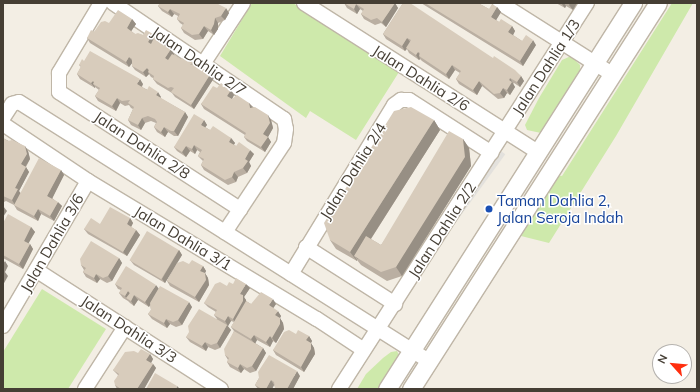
<!DOCTYPE html>
<style>
body{margin:0}
#map{position:relative;width:700px;height:392px;overflow:hidden;background:#f3eee4;font-family:Mulish,sans-serif}
div>[style]{position:absolute}
.green>*{inset:0;background:#cee9ab}
.parking>*{inset:0;background:#e3e1dd;transform-origin:0 0}
.roads{filter:drop-shadow(1px 0 #bfb6a7) drop-shadow(-1px 0 #bfb6a7) drop-shadow(0 1px #bfb6a7) drop-shadow(0 -1px #bfb6a7)}
.minor>*{height:14px;margin:-7px;padding:0 7px;transform-origin:7px;border-radius:7px;background:#fff}
.tertiary>*{height:17px;margin:-8.5px;padding:0 8.5px;transform-origin:8.5px;border-radius:8.5px;background:#fff}
.wall>*{inset:0;background:#baafa2}
.shaded-wall>*{inset:0;background:#978f84}
.building>*{inset:0;background:#d8ccbc;transform-origin:0 0}
.dots>*{width:11px;height:11px;translate:-50% -50%;box-sizing:border-box;border:2px solid #fff;border-radius:50%}
span{translate:-50% -50%;white-space:nowrap;text-align:center;line-height:1.15;-webkit-text-stroke:3px #fff;paint-order:stroke}
.street-label{font-size:15px;color:#453e34}
.transit-label{font-size:15px;color:#164399}
.left{translate:0 -50%;text-align:left}
.frame{position:absolute;inset:0;border:4px solid #453e34;pointer-events:none}
.north{position:absolute;left:652px;top:344px;width:40px;height:40px;box-sizing:border-box;background:#fff;border:1px solid #b5b2ae;border-radius:50%;rotate:297deg;font-size:11px;font-weight:700;line-height:16px;text-align:center;color:#453e34}
.north::after{content:'';display:block;margin:auto;width:14px;height:18px;background:#ff2f0f;clip-path:polygon(50% 0,100% 100%,50% 72%,0 100%)}
</style>
<div id="map">
<div class="green">
<div style="clip-path:polygon(252px 3px,293px 3px,399px 72px,356px 140px,310px 111px,306px 118px,220px 56px)"></div>
<div style="clip-path:polygon(672px 3px,693px 3px,616px 136px,549px 243px,521px 236px,557px 175px,562px 176px)"></div>
<div style="clip-path:polygon(571px 56px,580px 65px,580px 74px,541px 133px,527px 130px,525px 125px,539px 98px,562px 60px)"></div>
<div style="clip-path:polygon(42px 289px,106px 329px,68px 389px,3px 389px,3px 352px)"></div>
<div style="clip-path:polygon(397px 351px,399px 355px,380px 389px,357px 389px,366px 374px,383px 358px,391px 352px)"></div>
</div>
<div class="parking">
<div style="left:498px;top:149px;width:9px;height:187px;rotate:36deg"></div>
</div>
<div class="roads">
<div class="minor">
<div style="left:101px;top:3px;width:82px;rotate:121deg"></div>
<div style="left:59px;top:73px;width:19px;rotate:90deg"></div>
<div style="left:59px;top:92px;width:216px;rotate:32.9deg"></div>
<div style="left:113px;top:3px;width:207px;rotate:34.2deg"></div>
<div style="left:284px;top:119px;width:10px;rotate:79deg"></div>
<div style="left:286px;top:129px;width:14px;rotate:98deg"></div>
<div style="left:284px;top:143px;width:107px;rotate:123.5deg"></div>
<div style="left:304px;top:3px;width:277px;rotate:32.5deg"></div>
<div style="left:500px;top:3px;width:133px;rotate:32.4deg"></div>
<div style="left:203px;top:64px;width:73px;rotate:-56.7deg"></div>
<div style="left:3px;top:118px;width:17px;rotate:-57deg"></div>
<div style="left:12px;top:104px;width:7px;rotate:-16deg"></div>
<div style="left:19px;top:102px;width:485px;rotate:32.3deg"></div>
<div style="left:3px;top:124px;width:102px;rotate:33.8deg"></div>
<div style="left:88px;top:181px;width:267px;rotate:31.1deg"></div>
<div style="left:317px;top:319px;width:56px;rotate:33.4deg"></div>
<div style="left:306px;top:247px;width:106px;rotate:32.6deg"></div>
<div style="left:36px;top:270px;width:220px;rotate:32.8deg"></div>
<div style="left:291px;top:274px;width:198px;rotate:-58.6deg"></div>
<div style="left:394px;top:105px;width:9px;rotate:-36deg"></div>
<div style="left:401px;top:100px;width:8px"></div>
<div style="left:409px;top:100px;width:98px;rotate:32.6deg"></div>
<div style="left:3px;top:326px;width:168px;rotate:-59.6deg"></div>
<div style="left:85px;top:389px;width:74px;rotate:-57.2deg"></div>
<div style="left:339px;top:389px;width:459px;rotate:-57.3deg"></div>
</div>
<div class="tertiary">
<div style="left:387px;top:389px;width:458px;rotate:-57.5deg"></div>
<div style="left:411px;top:389px;width:458px;rotate:-57.4deg"></div>
</div>
</div>
<div class="wall">
<div style="clip-path:polygon(159px 3px,216px 3px,229px 13px,225px 20px,218px 23px,218px 29px,214px 35px,208px 31px,203px 39px,195px 40px,184px 33px,181px 28px,183px 25px,180px 23px,177px 19px,178px 16px,174px 14px,172px 17px,162px 11px,158px 6px,160px 3px)"></div>
<div style="clip-path:polygon(344px 3px,395px 3px,398px 8px,386px 27px,381px 23px,375px 25px,364px 19px,361px 14px,363px 11px,360px 9px,357px 14px,347px 8px)"></div>
<div style="clip-path:polygon(403px 3px,521px 76px,524px 81px,520px 87px,514px 83px,513px 84px,515px 87px,510px 95px,507px 93px,504px 98px,498px 99px,482px 86px,477px 95px,459px 84px,456px 79px,460px 73px,455px 70px,449px 79px,422px 61px,420px 59px,419px 60px,409px 53px,407px 49px,405px 51px,386px 39px,383px 34px)"></div>
<div style="clip-path:polygon(421px 3px,478px 3px,489px 9px,497px 7px,501px 12px,496px 20px,499px 22px,512px 26px,515px 31px,513px 35px,522px 41px,536px 45px,523px 66px)"></div>
<div style="clip-path:polygon(556px 3px,577px 3px,573px 10px,566px 6px,565px 8px)"></div>
<div style="clip-path:polygon(132px 19px,136px 24px,131px 31px,135px 34px,143px 35px,153px 34px,155px 37px,167px 46px,167px 47px,174px 54px,174px 55px,181px 59px,193px 62px,195px 64px,214px 78px,194px 109px,175px 97px,172px 93px,157px 84px,153px 79px,153px 78px,151px 77px,149px 74px,146px 77px,135px 70px,132px 66px,132px 63px,129px 67px,90px 43px,87px 38px,94px 32px,109px 23px)"></div>
<div style="clip-path:polygon(84px 61px,143px 84px,142px 87px,161px 97px,160px 98px,185px 112px,188px 117px,178px 136px,174px 136px,168px 132px,165px 137px,157px 132px,154px 127px,156px 123px,151px 121px,145px 123px,141px 130px,131px 125px,128px 120px,133px 109px,131px 108px,129px 105px,125px 106px,120px 103px,116px 111px,98px 101px,95px 96px,99px 90px,95px 87px,95px 88px,80px 79px,77px 74px,81px 67px,79px 65px)"></div>
<div style="clip-path:polygon(217px 88px,231px 90px,234px 95px,232px 99px,249px 103px,253px 107px,271px 120px,273px 128px,268px 137px,271px 142px,265px 152px,247px 141px,244px 137px,245px 135px,204px 109px,201px 104px)"></div>
<div style="clip-path:polygon(204px 120px,207px 125px,205px 127px,210px 130px,231px 138px,235px 143px,234px 145px,254px 154px,249px 162px,251px 166px,247px 173px,238px 177px,236px 182px,228px 185px,204px 170px,201px 165px,203px 161px,198px 156px,200px 152px,197px 150px,195px 154px,190px 151px,186px 157px,177px 151px,174px 147px)"></div>
<div style="clip-path:polygon(434px 120px,440px 130px,371px 239px,381px 245px,463px 139px,469px 148px,471px 166px,402px 276px,387px 281px,361px 265px,357px 260px,357px 261px,336px 249px,330px 240px)"></div>
<div style="clip-path:polygon(3px 138px,28px 151px,30px 159px,26px 167px,29px 172px,19px 191px,20px 193px,61px 170px,64px 175px,52px 198px,62px 206px,54px 221px,41px 214px,38px 221px,17px 210px,14px 205px,6px 201px,4px 202px,3px 202px)"></div>
<div style="clip-path:polygon(130px 218px,133px 223px,131px 227px,136px 230px,140px 235px,127px 256px,88px 234px,84px 229px,100px 224px)"></div>
<div style="clip-path:polygon(3px 223px,31px 227px,35px 232px,28px 243px,30px 244px,33px 249px,23px 269px,3px 258px)"></div>
<div style="clip-path:polygon(179px 250px,182px 255px,177px 263px,203px 266px,206px 271px,205px 273px,208px 278px,209px 285px,199px 302px,170px 286px,167px 281px,175px 266px,165px 283px,134px 265px,130px 260px)"></div>
<div style="clip-path:polygon(119px 258px,122px 263px,112px 281px,107px 283px,100px 279px,97px 283px,86px 277px,83px 272px,84px 270px,81px 265px)"></div>
<div style="clip-path:polygon(115px 284px,159px 289px,192px 307px,182px 325px,176px 327px,170px 324px,167px 328px,152px 319px,148px 314px,151px 310px,150px 304px,149px 307px,138px 300px,134px 306px,130px 303px,128px 301px,123px 298px,119px 293px,121px 290px,118px 289px)"></div>
<div style="clip-path:polygon(233px 284px,250px 288px,244px 297px,246px 300px,246px 301px,251px 304px,276px 304px,273px 308px,281px 316px,280px 318px,283px 323px,284px 329px,276px 343px,273px 341px,270px 347px,257px 340px,255px 343px,263px 348px,266px 353px,256px 371px,250px 373px,244px 369px,241px 373px,230px 367px,227px 362px,228px 360px,225px 355px,234px 331px,231px 327px,234px 322px,231px 321px,228px 326px,227px 326px,231px 330px,220px 348px,215px 350px,208px 347px,206px 351px,190px 342px,186px 337px,217px 319px,214px 315px,216px 312px,208px 307px,204px 303px,227px 286px)"></div>
<div style="clip-path:polygon(296px 334px,309px 336px,312px 341px,311px 343px,314px 348px,315px 354px,304px 372px,276px 355px,273px 350px)"></div>
<div style="clip-path:polygon(138px 353px,150px 354px,153px 359px,151px 363px,153px 364px,156px 368px,144px 389px,117px 389px,115px 385px,118px 375px,113px 370px)"></div>
<div style="clip-path:polygon(300px 376px,293px 389px,276px 389px,274px 385px,272px 389px,258px 389px,255px 385px,259px 378px)"></div>
</div>
<div class="shaded-wall">
<div style="clip-path:polygon(395px 3px,398px 8px,386px 27px,382px 22px)"></div>
<div style="clip-path:polygon(561px 3px,564px 3px,566px 6px,565px 8px)"></div>
<div style="clip-path:polygon(570px 3px,577px 3px,573px 10px,569px 5px)"></div>
<div style="clip-path:polygon(356px 4px,360px 9px,357px 14px,354px 9px)"></div>
<div style="clip-path:polygon(497px 7px,501px 12px,495px 22px,491px 17px)"></div>
<div style="clip-path:polygon(226px 8px,229px 13px,225px 20px,221px 16px)"></div>
<div style="clip-path:polygon(170px 9px,174px 14px,172px 17px,168px 12px)"></div>
<div style="clip-path:polygon(215px 18px,218px 23px,218px 29px,214px 35px,211px 30px)"></div>
<div style="clip-path:polygon(132px 19px,136px 24px,130px 33px,127px 28px)"></div>
<div style="clip-path:polygon(204px 26px,208px 31px,203px 39px,199px 34px)"></div>
<div style="clip-path:polygon(512px 26px,515px 31px,512px 37px,508px 32px)"></div>
<div style="clip-path:polygon(153px 34px,156px 39px,151px 47px,148px 42px)"></div>
<div style="clip-path:polygon(407px 38px,411px 43px,405px 51px,402px 46px)"></div>
<div style="clip-path:polygon(533px 40px,536px 45px,523px 66px,520px 61px)"></div>
<div style="clip-path:polygon(164px 41px,167px 46px,166px 49px,162px 44px)"></div>
<div style="clip-path:polygon(171px 49px,174px 54px,169px 63px,165px 58px)"></div>
<div style="clip-path:polygon(418px 52px,421px 57px,419px 56px,420px 59px,419px 60px,416px 55px)"></div>
<div style="clip-path:polygon(129px 57px,133px 62px,129px 67px,126px 62px)"></div>
<div style="clip-path:polygon(452px 65px,455px 70px,449px 79px,446px 74px)"></div>
<div style="clip-path:polygon(147px 68px,150px 73px,148px 72px,149px 74px,146px 77px,143px 72px)"></div>
<div style="clip-path:polygon(211px 73px,214px 78px,194px 109px,191px 105px)"></div>
<div style="clip-path:polygon(521px 76px,524px 81px,520px 87px,517px 82px)"></div>
<div style="clip-path:polygon(510px 78px,515px 87px,510px 95px,507px 90px)"></div>
<div style="clip-path:polygon(140px 79px,143px 84px,140px 89px,137px 84px)"></div>
<div style="clip-path:polygon(93px 81px,96px 85px,93px 84px,95px 87px,95px 88px,91px 83px)"></div>
<div style="clip-path:polygon(479px 81px,482px 86px,477px 95px,473px 90px)"></div>
<div style="clip-path:polygon(503px 88px,507px 93px,504px 98px,500px 93px)"></div>
<div style="clip-path:polygon(231px 90px,234px 95px,231px 101px,227px 96px)"></div>
<div style="clip-path:polygon(158px 92px,161px 97px,159px 100px,156px 95px)"></div>
<div style="clip-path:polygon(117px 98px,120px 103px,116px 111px,112px 106px)"></div>
<div style="clip-path:polygon(249px 103px,253px 108px,250px 108px)"></div>
<div style="clip-path:polygon(185px 112px,188px 117px,178px 136px,174px 131px)"></div>
<div style="clip-path:polygon(268px 115px,271px 120px,273px 128px,268px 137px,271px 142px,265px 152px,261px 147px,263px 134px)"></div>
<div style="clip-path:polygon(142px 118px,145px 123px,141px 130px,138px 125px)"></div>
<div style="clip-path:polygon(204px 120px,207px 125px,204px 129px,201px 125px)"></div>
<div style="clip-path:polygon(434px 120px,440px 130px,358px 259px,354px 256px,357px 260px,357px 261px,350px 252px)"></div>
<div style="clip-path:polygon(164px 127px,168px 132px,165px 137px,161px 132px)"></div>
<div style="clip-path:polygon(231px 138px,235px 143px,232px 147px,229px 142px)"></div>
<div style="clip-path:polygon(463px 139px,469px 148px,471px 166px,402px 276px,396px 267px)"></div>
<div style="clip-path:polygon(194px 145px,197px 150px,195px 154px,192px 149px)"></div>
<div style="clip-path:polygon(25px 146px,28px 151px,30px 159px,24px 169px,21px 164px)"></div>
<div style="clip-path:polygon(186px 146px,190px 151px,186px 157px,182px 152px)"></div>
<div style="clip-path:polygon(250px 150px,254px 154px,249px 162px,251px 166px,247px 173px,243px 168px,245px 159px)"></div>
<div style="clip-path:polygon(26px 167px,29px 172px,19px 191px,21px 194px,15px 205px,12px 200px,15px 188px)"></div>
<div style="clip-path:polygon(61px 170px,64px 175px,51px 201px,47px 196px)"></div>
<div style="clip-path:polygon(234px 172px,238px 177px,236px 182px,232px 177px)"></div>
<div style="clip-path:polygon(58px 202px,62px 206px,54px 221px,50px 216px)"></div>
<div style="clip-path:polygon(3px 206px,7px 211px,3px 217px)"></div>
<div style="clip-path:polygon(38px 209px,41px 214px,38px 221px,34px 216px)"></div>
<div style="clip-path:polygon(130px 218px,133px 223px,130px 229px,127px 224px)"></div>
<div style="clip-path:polygon(31px 227px,35px 232px,27px 246px,24px 241px)"></div>
<div style="clip-path:polygon(136px 230px,140px 235px,127px 256px,123px 252px)"></div>
<div style="clip-path:polygon(30px 244px,33px 249px,23px 269px,19px 264px)"></div>
<div style="clip-path:polygon(179px 250px,182px 255px,165px 283px,162px 279px)"></div>
<div style="clip-path:polygon(119px 258px,122px 263px,112px 281px,108px 276px)"></div>
<div style="clip-path:polygon(5px 261px,8px 266px,5px 272px,8px 276px,3px 285px,3px 264px)"></div>
<div style="clip-path:polygon(203px 266px,206px 271px,205px 273px,208px 278px,209px 285px,199px 302px,195px 297px,200px 271px)"></div>
<div style="clip-path:polygon(96px 274px,100px 279px,97px 283px,94px 278px)"></div>
<div style="clip-path:polygon(246px 284px,250px 288px,244px 297px,246px 300px,247px 306px,236px 324px,233px 319px,240px 294px)"></div>
<div style="clip-path:polygon(156px 285px,159px 289px,149px 307px,145px 302px)"></div>
<div style="clip-path:polygon(128px 291px,131px 296px,126px 298px,128px 301px,125px 296px)"></div>
<div style="clip-path:polygon(134px 295px,138px 300px,134px 306px,131px 301px)"></div>
<div style="clip-path:polygon(273px 299px,276px 304px,272px 310px,269px 305px)"></div>
<div style="clip-path:polygon(189px 302px,192px 307px,182px 325px,178px 320px)"></div>
<div style="clip-path:polygon(278px 311px,281px 316px,280px 318px,283px 323px,284px 329px,276px 343px,272px 338px,275px 315px)"></div>
<div style="clip-path:polygon(228px 316px,231px 321px,228px 326px,225px 321px)"></div>
<div style="clip-path:polygon(166px 319px,170px 324px,167px 328px,164px 323px)"></div>
<div style="clip-path:polygon(227px 325px,231px 330px,220px 348px,217px 343px)"></div>
<div style="clip-path:polygon(254px 335px,257px 340px,255px 344px,251px 339px)"></div>
<div style="clip-path:polygon(270px 336px,273px 341px,270px 347px,266px 342px)"></div>
<div style="clip-path:polygon(309px 336px,312px 341px,311px 343px,314px 348px,315px 354px,304px 372px,301px 367px,306px 340px)"></div>
<div style="clip-path:polygon(205px 342px,208px 347px,206px 351px,202px 346px)"></div>
<div style="clip-path:polygon(263px 348px,266px 353px,256px 371px,252px 366px)"></div>
<div style="clip-path:polygon(150px 354px,153px 359px,150px 365px,146px 360px)"></div>
<div style="clip-path:polygon(153px 364px,156px 368px,144px 389px,137px 389px)"></div>
<div style="clip-path:polygon(240px 364px,244px 369px,241px 373px,238px 368px)"></div>
<div style="clip-path:polygon(297px 371px,300px 376px,293px 389px,287px 389px)"></div>
<div style="clip-path:polygon(271px 380px,274px 385px,272px 389px,266px 389px)"></div>
<div style="clip-path:polygon(177px 386px,180px 389px,176px 389px)"></div>
</div>
<div class="building">
<div style="clip-path:polygon(160px 3px,216px 3px,226px 8px,221px 16px,215px 18px,214px 24px,211px 30px,204px 26px,199px 34px,192px 35px,181px 28px,184px 23px,177px 19px,180px 14px,170px 9px,168px 12px,158px 6px)"></div>
<div style="clip-path:polygon(344px 3px,395px 3px,382px 22px,377px 18px,371px 20px,361px 14px,364px 9px,356px 4px,354px 9px)"></div>
<div style="clip-path:polygon(403px 3px,410px 3px,493px 58px,494px 56px,515px 70px,521px 76px,517px 82px,510px 78px,509px 80px,512px 82px,507px 90px,503px 88px,500px 93px,494px 94px,479px 81px,473px 90px,456px 79px,461px 71px,452px 65px,446px 74px,419px 56px,420px 53px,418px 52px,416px 55px,406px 48px,411px 40px,407px 38px,402px 46px,383px 34px)"></div>
<div style="clip-path:polygon(425px 3px,478px 3px,489px 9px,492px 4px,497px 7px,491px 17px,499px 22px,501px 19px,512px 26px,508px 32px,522px 41px,526px 35px,533px 40px,520px 61px)"></div>
<div style="clip-path:polygon(118px 10px,132px 19px,127px 28px,135px 34px,138px 33px,143px 35px,146px 30px,153px 34px,148px 42px,151px 44px,155px 36px,164px 41px,162px 44px,171px 49px,165px 58px,168px 60px,172px 54px,181px 59px,183px 56px,193px 62px,190px 65px,195px 64px,211px 73px,191px 105px,171px 92px,174px 88px,171px 87px,168px 88px,153px 79px,154px 76px,148px 72px,149px 70px,147px 68px,143px 72px,132px 66px,132px 59px,129px 57px,126px 62px,87px 38px,91px 30px,94px 32px,101px 22px,105px 21px,109px 23px)"></div>
<div style="clip-path:polygon(90px 51px,140px 79px,137px 84px,147px 90px,149px 86px,158px 92px,156px 95px,185px 112px,174px 131px,171px 131px,164px 127px,161px 132px,154px 127px,157px 122px,155px 119px,148px 116px,142px 118px,138px 125px,128px 120px,134px 107px,128px 103px,130px 100px,122px 101px,117px 98px,112px 106px,95px 96px,100px 88px,93px 84px,94px 82px,93px 81px,91px 83px,77px 74px,81px 66px,79px 65px,82px 59px,84px 61px)"></div>
<div style="clip-path:polygon(221px 83px,231px 90px,227px 96px,232px 99px,237px 95px,249px 103px,250px 108px,255px 107px,268px 115px,270px 123px,263px 134px,268px 137px,261px 147px,244px 137px,246px 133px,201px 104px,213px 86px,217px 88px)"></div>
<div style="clip-path:polygon(411px 107px,434px 120px,350px 252px,330px 240px,324px 223px,394px 111px)"></div>
<div style="clip-path:polygon(194px 114px,204px 120px,201px 125px,210px 130px,213px 126px,231px 138px,229px 142px,236px 146px,239px 142px,250px 150px,245px 159px,248px 161px,243px 168px,234px 172px,232px 177px,225px 180px,201px 165px,204px 159px,198px 156px,202px 150px,194px 145px,192px 149px,186px 146px,182px 152px,174px 147px)"></div>
<div style="clip-path:polygon(449px 131px,463px 139px,465px 157px,396px 267px,381px 272px,354px 256px,366px 236px,381px 245px)"></div>
<div style="clip-path:polygon(3px 138px,8px 141px,12px 140px,25px 146px,27px 154px,21px 164px,26px 167px,15px 188px,18px 189px,12px 200px,3px 196px,3px 149px,4px 147px,3px 146px)"></div>
<div style="clip-path:polygon(39px 158px,61px 170px,47px 196px,58px 202px,50px 216px,38px 209px,34px 216px,14px 205px)"></div>
<div style="clip-path:polygon(110px 207px,130px 218px,127px 224px,136px 230px,123px 252px,84px 229px,91px 218px,100px 224px)"></div>
<div style="clip-path:polygon(8px 214px,31px 227px,24px 241px,30px 244px,19px 264px,3px 255px,3px 223px)"></div>
<div style="left:147px;top:231px;width:37px;height:34px;rotate:31deg"></div>
<div style="clip-path:polygon(91px 241px,119px 258px,108px 276px,103px 278px,96px 274px,94px 278px,83px 272px,86px 268px,81px 265px,80px 259px)"></div>
<div style="clip-path:polygon(192px 260px,203px 266px,200px 271px,205px 273px,206px 280px,195px 297px,167px 281px,177px 263px,183px 261px,189px 264px)"></div>
<div style="clip-path:polygon(126px 266px,156px 285px,145px 302px,134px 295px,131px 301px,126px 298px,130px 293px,128px 291px,125px 296px,119px 293px,122px 288px,115px 284px)"></div>
<div style="clip-path:polygon(236px 278px,246px 284px,240px 294px,243px 295px,243px 301px,233px 319px,228px 316px,225px 321px,214px 315px,217px 310px,204px 303px,215px 284px,220px 282px,227px 286px,229px 282px,233px 284px)"></div>
<div style="clip-path:polygon(160px 286px,189px 302px,178px 320px,173px 322px,166px 319px,164px 323px,148px 314px,151px 310px,150px 303px)"></div>
<div style="clip-path:polygon(261px 292px,273px 299px,269px 305px,278px 311px,275px 315px,280px 318px,280px 324px,272px 338px,270px 336px,266px 342px,254px 335px,251px 339px,231px 327px,246px 301px,251px 304px)"></div>
<div style="clip-path:polygon(199px 309px,227px 325px,217px 343px,211px 345px,205px 342px,202px 346px,186px 337px,189px 332px,188px 326px)"></div>
<div style="clip-path:polygon(289px 330px,296px 334px,298px 330px,309px 336px,306px 340px,311px 343px,311px 349px,301px 367px,273px 350px,284px 332px)"></div>
<div style="clip-path:polygon(234px 331px,263px 348px,252px 366px,247px 368px,240px 364px,238px 368px,227px 362px,229px 358px,225px 355px,224px 349px)"></div>
<div style="clip-path:polygon(141px 349px,150px 354px,146px 360px,153px 364px,137px 389px,121px 389px,115px 385px,114px 381px,119px 374px,113px 370px,125px 352px,134px 351px,138px 353px)"></div>
<div style="clip-path:polygon(269px 355px,297px 371px,287px 389px,277px 389px,275px 388px,274px 382px,271px 380px,266px 389px,262px 389px,255px 385px,259px 378px,258px 372px)"></div>
<div style="clip-path:polygon(155px 373px,177px 386px,176px 389px,146px 389px)"></div>
</div>
<div class="dots">
<div style="left:489px;top:209px;background:#1a4fb4"></div>
</div>
<div class="street-label">
<span style="left:199px;top:61px;rotate:34deg">Jalan Dahlia 2/7</span>
<span style="left:546px;top:67px;rotate:-57deg">Jalan Dahlia 1/3</span>
<span style="left:421px;top:78px;rotate:32deg">Jalan Dahlia 2/6</span>
<span style="left:142px;top:145px;rotate:33deg">Jalan Dahlia 2/8</span>
<span style="left:353px;top:171px;rotate:-58deg">Jalan Dahlia 2/4</span>
<span style="left:442px;top:230px;rotate:-57deg">Jalan Dahlia 2/2</span>
<span style="left:183px;top:238px;rotate:31deg">Jalan Dahlia 3/1</span>
<span style="left:52px;top:243px;rotate:-60deg">Jalan Dahlia 3/6</span>
<span style="left:129px;top:329px;rotate:33deg">Jalan Dahlia 3/3</span>
</div>
<div class="transit-label">
<span class="left" style="left:497px;top:209px">Taman Dahlia 2,<br>Jalan Seroja Indah</span>
</div>
<div class="frame"></div>
<div class="north">N</div>
</div>
